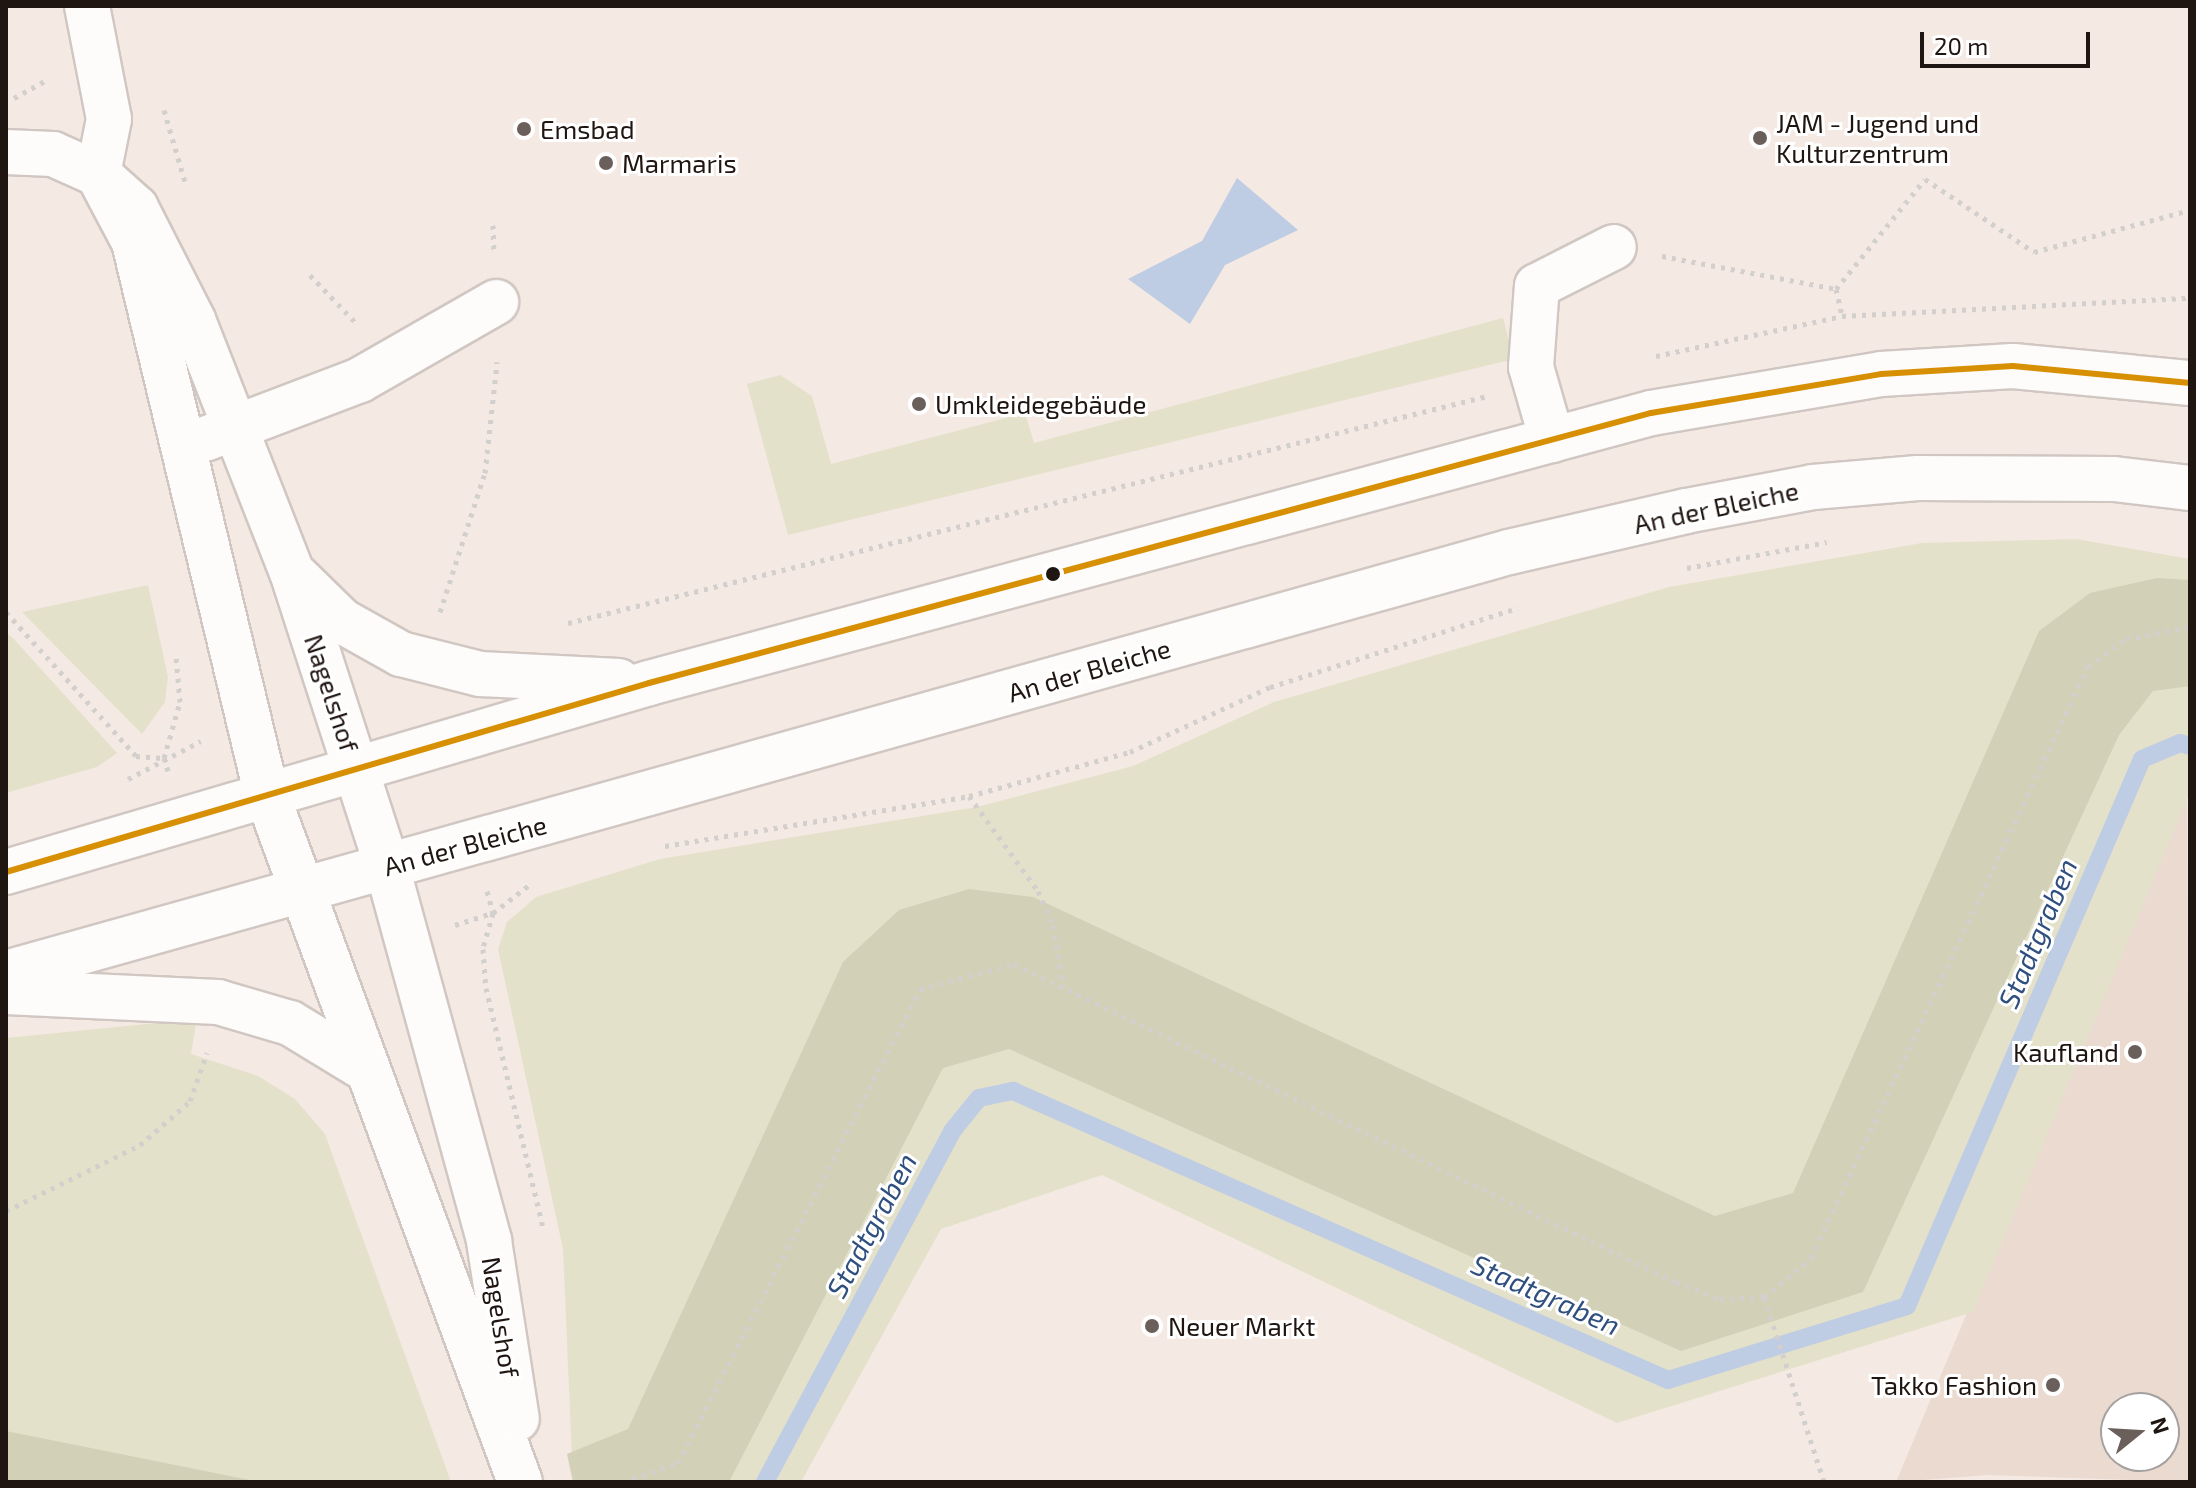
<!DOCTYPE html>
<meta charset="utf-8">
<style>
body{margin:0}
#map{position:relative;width:2196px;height:1488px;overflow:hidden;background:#f4e9e3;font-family:"Exo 2",sans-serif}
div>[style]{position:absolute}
.commercial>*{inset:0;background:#eadacf}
.green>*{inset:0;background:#e4e1cb}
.forest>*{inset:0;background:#d2d0b6}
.water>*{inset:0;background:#becce4}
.stream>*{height:18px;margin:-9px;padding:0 9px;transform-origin:9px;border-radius:9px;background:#becce4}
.path>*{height:5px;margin-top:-2.5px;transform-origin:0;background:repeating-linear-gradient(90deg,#d2cfcd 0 4px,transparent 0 10px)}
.roads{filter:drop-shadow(2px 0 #d1c7c2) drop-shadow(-2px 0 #d1c7c2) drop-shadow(0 2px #d1c7c2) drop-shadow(0 -2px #d1c7c2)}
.minor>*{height:44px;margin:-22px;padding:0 22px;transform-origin:22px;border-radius:22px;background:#fdfcfb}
.bus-1>*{height:6px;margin:-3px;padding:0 3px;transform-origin:3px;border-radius:3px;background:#d79003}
.dots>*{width:22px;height:22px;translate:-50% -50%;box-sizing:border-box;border:4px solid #fff;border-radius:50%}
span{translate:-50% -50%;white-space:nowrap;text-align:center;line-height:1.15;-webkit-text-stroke:6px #fff;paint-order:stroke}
.poi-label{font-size:26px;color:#1f1511}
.left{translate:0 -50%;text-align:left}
.right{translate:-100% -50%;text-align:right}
.street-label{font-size:26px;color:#1f1511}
.water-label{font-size:28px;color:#2f4f7f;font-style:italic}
.frame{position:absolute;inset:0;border:8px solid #1f1511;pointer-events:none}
.north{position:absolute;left:2100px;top:1392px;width:80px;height:80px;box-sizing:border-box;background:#fff;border:2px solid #a5a1a0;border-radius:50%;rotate:72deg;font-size:22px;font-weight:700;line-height:32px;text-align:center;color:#1f1511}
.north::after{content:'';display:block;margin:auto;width:28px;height:36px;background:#6a5f5a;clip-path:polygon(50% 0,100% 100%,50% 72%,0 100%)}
.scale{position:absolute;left:1920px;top:32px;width:170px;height:36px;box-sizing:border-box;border:4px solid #1f1511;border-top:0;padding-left:10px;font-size:24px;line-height:28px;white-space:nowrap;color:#1f1511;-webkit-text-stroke:6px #fff;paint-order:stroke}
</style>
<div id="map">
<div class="commercial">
<div style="clip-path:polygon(evenodd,2187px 789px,2190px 1482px,1988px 1475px,1896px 1482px,2187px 789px,2116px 1408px,2164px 1408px,2164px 1456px,2116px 1456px,2116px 1408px)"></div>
</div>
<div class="green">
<div style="clip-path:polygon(1503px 318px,1514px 359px,788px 535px,747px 384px,780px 375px,812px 396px,831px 464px,1025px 413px,1034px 443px)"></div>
<div style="clip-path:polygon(2076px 539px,2190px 559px,2190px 792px,1973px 1312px,1617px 1423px,1102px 1175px,941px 1229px,801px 1482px,573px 1482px,563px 1249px,498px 949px,507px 922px,536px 897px,660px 859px,977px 807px,1133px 766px,1274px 702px,1669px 587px,1922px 543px)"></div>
<div style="clip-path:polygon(148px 585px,168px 677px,165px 702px,142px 734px,22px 612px)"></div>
<div style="clip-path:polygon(6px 633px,12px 637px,117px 753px,97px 767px,6px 793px)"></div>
<div style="clip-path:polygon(197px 1019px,191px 1054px,258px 1076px,295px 1099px,325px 1134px,451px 1482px,6px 1482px,6px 1038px)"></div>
</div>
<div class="forest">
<div style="clip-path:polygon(2157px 578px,2190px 580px,2190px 686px,2153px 691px,2119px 735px,1863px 1292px,1681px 1351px,1009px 1049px,943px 1068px,729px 1482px,573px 1482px,567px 1454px,628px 1429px,843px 962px,899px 910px,969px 889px,1033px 897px,1715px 1216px,1793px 1193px,2039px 631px,2090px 593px)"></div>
<div style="clip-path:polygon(6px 1431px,260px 1482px,6px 1482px)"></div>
</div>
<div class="water">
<div style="clip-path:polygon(1237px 178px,1298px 230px,1225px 265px,1190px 324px,1128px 279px,1202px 241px)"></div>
</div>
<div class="stream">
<div style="left:765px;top:1482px;width:399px;rotate:-61.9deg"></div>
<div style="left:953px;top:1130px;width:41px;rotate:-50.9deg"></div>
<div style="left:979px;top:1098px;width:35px;rotate:-12deg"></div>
<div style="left:1013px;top:1091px;width:716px;rotate:23.81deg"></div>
<div style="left:1668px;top:1380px;width:250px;rotate:-17.2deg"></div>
<div style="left:1907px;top:1306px;width:595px;rotate:-66.75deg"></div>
<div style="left:2142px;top:759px;width:41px;rotate:-22.8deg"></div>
<div style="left:2180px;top:743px;width:10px;rotate:17deg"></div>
</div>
<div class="path">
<div style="left:14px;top:98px;width:38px;rotate:-29deg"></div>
<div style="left:164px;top:110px;width:78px;rotate:73.7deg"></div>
<div style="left:493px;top:225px;width:27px;rotate:88deg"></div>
<div style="left:1662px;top:256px;width:177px;rotate:10.7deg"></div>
<div style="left:1836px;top:289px;width:141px;rotate:-51deg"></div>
<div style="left:1925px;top:179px;width:131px;rotate:33.8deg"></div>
<div style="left:2034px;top:252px;width:162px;rotate:-15.1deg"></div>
<div style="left:310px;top:275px;width:66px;rotate:46.2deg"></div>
<div style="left:1836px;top:289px;width:28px;rotate:77deg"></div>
<div style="left:1656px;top:356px;width:190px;rotate:-12.1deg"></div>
<div style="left:1842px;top:316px;width:348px;rotate:-3deg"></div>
<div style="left:1687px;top:568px;width:142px;rotate:-10.5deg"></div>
<div style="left:6px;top:612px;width:194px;rotate:47.9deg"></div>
<div style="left:136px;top:756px;width:27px;rotate:4deg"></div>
<div style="left:440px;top:612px;width:146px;rotate:-72.1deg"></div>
<div style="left:485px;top:473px;width:112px;rotate:-83.8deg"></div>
<div style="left:568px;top:623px;width:947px;rotate:-13.87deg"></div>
<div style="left:168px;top:771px;width:14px;rotate:-107deg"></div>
<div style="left:164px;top:758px;width:58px;rotate:-74.1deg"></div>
<div style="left:180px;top:702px;width:46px;rotate:-95deg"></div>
<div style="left:128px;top:779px;width:82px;rotate:-27.5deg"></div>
<div style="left:969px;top:796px;width:117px;rotate:54deg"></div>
<div style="left:1038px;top:891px;width:37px;rotate:66deg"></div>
<div style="left:1053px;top:925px;width:64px;rotate:81deg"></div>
<div style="left:665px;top:846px;width:308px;rotate:-9.3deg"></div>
<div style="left:969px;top:796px;width:167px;rotate:-15.3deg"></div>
<div style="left:1130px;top:752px;width:154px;rotate:-24.9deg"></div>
<div style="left:1270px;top:687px;width:260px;rotate:-17.7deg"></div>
<div style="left:487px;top:891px;width:23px;rotate:75deg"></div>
<div style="left:493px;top:913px;width:37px;rotate:106deg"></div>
<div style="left:483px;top:949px;width:39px;rotate:86deg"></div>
<div style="left:486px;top:988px;width:246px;rotate:76.6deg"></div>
<div style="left:455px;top:925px;width:40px;rotate:-18deg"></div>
<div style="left:493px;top:913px;width:49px;rotate:-37.6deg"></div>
<div style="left:6px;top:1211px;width:149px;rotate:-26.2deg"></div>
<div style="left:140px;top:1145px;width:67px;rotate:-41.3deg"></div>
<div style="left:190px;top:1101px;width:51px;rotate:-70.5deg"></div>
<div style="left:1764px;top:1297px;width:194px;rotate:72deg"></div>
<div style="left:623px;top:1482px;width:58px;rotate:-19.1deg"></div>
<div style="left:678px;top:1463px;width:532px;rotate:-62.95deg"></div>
<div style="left:920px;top:989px;width:97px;rotate:-14.9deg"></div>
<div style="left:1014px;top:964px;width:734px;rotate:25.66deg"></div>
<div style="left:1676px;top:1282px;width:47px;rotate:21.1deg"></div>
<div style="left:1720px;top:1299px;width:44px;rotate:-2.6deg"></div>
<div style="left:1764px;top:1297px;width:61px;rotate:-39.7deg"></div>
<div style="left:1811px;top:1258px;width:654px;rotate:-64.92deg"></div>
<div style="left:2088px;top:666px;width:47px;rotate:-35.4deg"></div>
<div style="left:2126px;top:639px;width:65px;rotate:-10.6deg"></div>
</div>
<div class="roads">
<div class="minor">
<div style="left:87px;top:6px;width:115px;rotate:79deg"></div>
<div style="left:109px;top:119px;width:56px;rotate:101.3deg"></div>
<div style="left:98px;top:174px;width:77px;rotate:62.1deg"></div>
<div style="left:134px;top:242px;width:566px;rotate:76.5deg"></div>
<div style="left:266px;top:792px;width:735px;rotate:69.79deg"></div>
<div style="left:6px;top:152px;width:47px;rotate:2.4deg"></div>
<div style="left:53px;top:154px;width:49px;rotate:24deg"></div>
<div style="left:98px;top:174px;width:51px;rotate:41.8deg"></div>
<div style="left:136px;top:208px;width:126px;rotate:63deg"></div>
<div style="left:193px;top:320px;width:271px;rotate:68.6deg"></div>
<div style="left:292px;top:572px;width:310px;rotate:72.1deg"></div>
<div style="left:387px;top:867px;width:388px;rotate:74.7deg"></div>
<div style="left:489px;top:1241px;width:180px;rotate:81.1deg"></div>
<div style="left:205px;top:439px;width:166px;rotate:-20.8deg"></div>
<div style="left:360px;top:380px;width:157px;rotate:-29.8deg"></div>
<div style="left:1552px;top:440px;width:76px;rotate:-106deg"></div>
<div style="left:1531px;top:367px;width:81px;rotate:-85.8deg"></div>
<div style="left:1537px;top:286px;width:86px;rotate:-26.9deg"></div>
<div style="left:297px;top:577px;width:63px;rotate:44.4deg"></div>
<div style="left:342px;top:621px;width:68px;rotate:29.2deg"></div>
<div style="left:401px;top:654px;width:81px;rotate:14.2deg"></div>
<div style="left:480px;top:674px;width:139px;rotate:2.9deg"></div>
<div style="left:6px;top:872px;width:670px;rotate:-16.38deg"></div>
<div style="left:649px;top:683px;width:1038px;rotate:-15.08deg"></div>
<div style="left:1651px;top:413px;width:233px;rotate:-9.6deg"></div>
<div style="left:1881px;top:374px;width:132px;rotate:-3.5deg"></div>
<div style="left:2013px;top:366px;width:178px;rotate:5.5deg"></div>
<div style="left:6px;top:973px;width:1561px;rotate:-15.65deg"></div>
<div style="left:1509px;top:552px;width:182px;rotate:-13deg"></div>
<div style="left:1686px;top:511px;width:129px;rotate:-10.7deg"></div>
<div style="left:1813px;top:487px;width:105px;rotate:-4.9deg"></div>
<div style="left:1918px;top:478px;width:196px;rotate:0.3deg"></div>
<div style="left:2114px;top:479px;width:77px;rotate:6.8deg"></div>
<div style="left:6px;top:992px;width:212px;rotate:2.7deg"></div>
<div style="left:218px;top:1002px;width:75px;rotate:16.3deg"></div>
<div style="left:290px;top:1023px;width:87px;rotate:31.3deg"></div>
</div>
</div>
<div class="bus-1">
<div style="left:6px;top:872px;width:670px;rotate:-16.38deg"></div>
<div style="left:649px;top:683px;width:1038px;rotate:-15.08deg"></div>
<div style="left:1651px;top:413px;width:233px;rotate:-9.6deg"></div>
<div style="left:1881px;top:374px;width:132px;rotate:-3.5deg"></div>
<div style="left:2013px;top:366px;width:178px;rotate:5.5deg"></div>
</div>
<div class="dots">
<div style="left:524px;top:129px;background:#6a5f5a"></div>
<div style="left:1760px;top:138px;background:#6a5f5a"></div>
<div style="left:606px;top:163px;background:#6a5f5a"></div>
<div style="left:919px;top:404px;background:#6a5f5a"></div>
<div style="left:1053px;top:574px;background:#1f1511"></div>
<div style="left:2135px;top:1052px;background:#6a5f5a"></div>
<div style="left:1152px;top:1326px;background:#6a5f5a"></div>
<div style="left:2053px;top:1385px;background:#6a5f5a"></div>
</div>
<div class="poi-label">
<span class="left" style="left:1776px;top:138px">JAM - Jugend und<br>Kulturzentrum</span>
<span class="left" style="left:540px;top:129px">Emsbad</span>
<span class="left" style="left:622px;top:163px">Marmaris</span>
<span class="left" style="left:935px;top:404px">Umkleidegebäude</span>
<span class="right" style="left:2119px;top:1052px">Kaufland</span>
<span class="left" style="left:1168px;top:1326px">Neuer Markt</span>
<span class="right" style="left:2037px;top:1385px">Takko Fashion</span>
</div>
<div class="street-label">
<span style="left:1716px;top:507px;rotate:-12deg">An der Bleiche</span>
<span style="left:1089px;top:670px;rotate:-16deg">An der Bleiche</span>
<span style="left:332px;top:693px;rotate:72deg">Nagelshof</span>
<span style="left:465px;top:845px;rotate:-15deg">An der Bleiche</span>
<span style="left:501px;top:1317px;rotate:81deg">Nagelshof</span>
</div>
<div class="water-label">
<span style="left:2037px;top:933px;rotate:-67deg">Stadtgraben</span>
<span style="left:871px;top:1225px;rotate:-62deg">Stadtgraben</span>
<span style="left:1546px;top:1294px;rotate:24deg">Stadtgraben</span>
</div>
<div class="frame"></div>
<div class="north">N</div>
<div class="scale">20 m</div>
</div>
